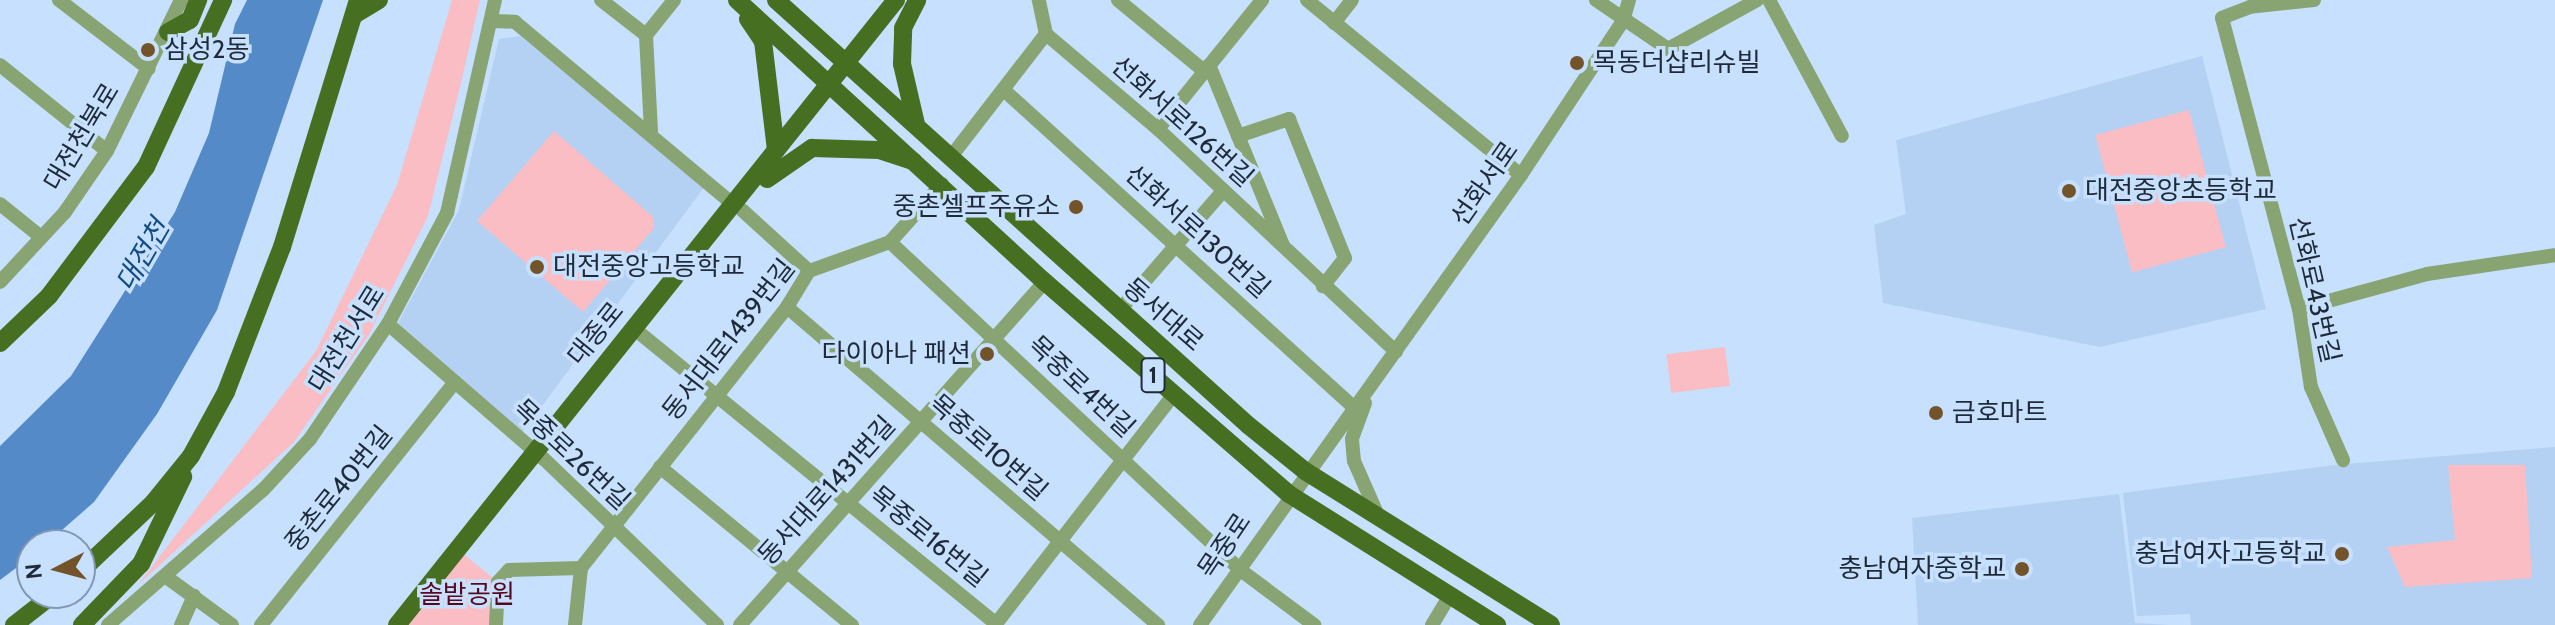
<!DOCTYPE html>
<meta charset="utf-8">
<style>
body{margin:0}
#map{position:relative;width:2555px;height:625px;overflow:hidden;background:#c6e0fe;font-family:Cabin,"Noto Sans KR",sans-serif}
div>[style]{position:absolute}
.built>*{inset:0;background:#b4d1f3}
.green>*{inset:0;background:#fabdc3;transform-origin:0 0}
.water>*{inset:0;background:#548ac7}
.minor>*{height:14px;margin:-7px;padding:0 7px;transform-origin:7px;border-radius:7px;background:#88a473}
.major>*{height:18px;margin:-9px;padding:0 9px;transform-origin:9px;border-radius:9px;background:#476f22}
.dots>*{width:22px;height:22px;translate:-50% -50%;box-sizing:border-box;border:4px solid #c6e0fe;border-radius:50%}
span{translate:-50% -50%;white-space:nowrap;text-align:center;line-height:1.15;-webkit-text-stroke:7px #c6e0fe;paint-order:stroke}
.shield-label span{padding:2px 6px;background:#c6e0fe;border:2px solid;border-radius:6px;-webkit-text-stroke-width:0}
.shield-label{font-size:24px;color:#1e2a38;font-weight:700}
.poi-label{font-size:26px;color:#1e2a38}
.left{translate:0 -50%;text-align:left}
.right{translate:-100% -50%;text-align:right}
.street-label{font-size:26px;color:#1e2a38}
.park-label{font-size:26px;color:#58071e}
.water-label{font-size:28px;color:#134c85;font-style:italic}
.north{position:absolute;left:16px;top:529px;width:80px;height:80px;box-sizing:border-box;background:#c6e0fe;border:2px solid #8397af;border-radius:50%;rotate:264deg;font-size:22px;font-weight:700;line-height:32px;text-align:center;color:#1e2a38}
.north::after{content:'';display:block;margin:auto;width:28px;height:36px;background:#73542a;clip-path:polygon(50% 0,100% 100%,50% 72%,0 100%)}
</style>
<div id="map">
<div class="built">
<div style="clip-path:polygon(520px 36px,705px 186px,522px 433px,398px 323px,459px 210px,499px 39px)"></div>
<div style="clip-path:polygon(2202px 56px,2266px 309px,2100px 347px,1883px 303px,1874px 225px,1906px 214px,1896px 140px)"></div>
<div style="clip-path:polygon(2555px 447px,2555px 625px,2191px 625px,2190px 614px,2137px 616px,2123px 493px,2334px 465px)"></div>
<div style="clip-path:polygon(2119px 494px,2135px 623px,2169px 625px,1918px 625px,1912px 518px)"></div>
</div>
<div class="green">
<div style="clip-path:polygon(452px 0,480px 0,461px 83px,428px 216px,370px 333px,294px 442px,138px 585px,316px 351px,397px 185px)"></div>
<div style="left:2189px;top:110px;width:142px;height:97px;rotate:75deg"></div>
<div style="clip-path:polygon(554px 131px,653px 217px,654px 228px,583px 312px,477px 221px)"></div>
<div style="left:1725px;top:347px;width:39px;height:59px;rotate:83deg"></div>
<div style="clip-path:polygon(2448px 465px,2525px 465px,2532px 578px,2405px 587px,2387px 547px,2455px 540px)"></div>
<div style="clip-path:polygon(462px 553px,498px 582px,496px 625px,404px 625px)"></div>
</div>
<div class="water">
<div style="clip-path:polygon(247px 0,323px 0,217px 310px,157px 414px,94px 502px,45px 545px,32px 545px,32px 556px,0 580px,0 446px,71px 376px,175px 212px,209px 133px,235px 24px)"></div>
</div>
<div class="minor">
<div style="left:59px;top:0;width:113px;rotate:37.5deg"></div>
<div style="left:601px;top:0;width:57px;rotate:37.9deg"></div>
<div style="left:1118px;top:0;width:112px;rotate:39.5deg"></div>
<div style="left:1307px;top:0;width:276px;rotate:39.3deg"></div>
<div style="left:1596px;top:0;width:87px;rotate:34.2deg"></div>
<div style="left:1668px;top:49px;width:102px;rotate:-28.8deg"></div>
<div style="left:1769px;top:0;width:154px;rotate:61.8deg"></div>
<div style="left:2314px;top:0;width:64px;rotate:173.8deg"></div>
<div style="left:2250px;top:7px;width:30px;rotate:159deg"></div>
<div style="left:2222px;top:18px;width:301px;rotate:75.2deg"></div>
<div style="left:2299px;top:309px;width:79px;rotate:81.3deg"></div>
<div style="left:2311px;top:387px;width:80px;rotate:66.3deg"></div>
<div style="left:492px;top:21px;width:23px;rotate:2deg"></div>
<div style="left:515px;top:22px;width:284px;rotate:39.9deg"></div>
<div style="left:1334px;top:23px;width:29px;rotate:-52deg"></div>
<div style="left:1046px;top:34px;width:147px;rotate:40.3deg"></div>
<div style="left:1158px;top:129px;width:326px;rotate:43.1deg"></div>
<div style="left:0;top:65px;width:137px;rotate:38.8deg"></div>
<div style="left:1209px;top:65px;width:195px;rotate:67.7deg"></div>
<div style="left:1006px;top:92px;width:471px;rotate:42.2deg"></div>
<div style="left:1158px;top:129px;width:166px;rotate:-51.1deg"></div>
<div style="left:651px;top:131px;width:96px;rotate:-93deg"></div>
<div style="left:646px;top:35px;width:45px;rotate:-51.3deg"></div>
<div style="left:1238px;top:136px;width:54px;rotate:-18.4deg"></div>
<div style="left:1289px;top:119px;width:150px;rotate:68.1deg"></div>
<div style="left:1345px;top:258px;width:36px;rotate:128deg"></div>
<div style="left:950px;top:158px;width:157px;rotate:-52.3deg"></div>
<div style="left:1046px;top:34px;width:35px;rotate:-102deg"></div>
<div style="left:0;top:204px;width:53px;rotate:38.8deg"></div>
<div style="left:742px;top:210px;width:91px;rotate:42.3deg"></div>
<div style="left:890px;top:242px;width:478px;rotate:43.1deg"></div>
<div style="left:1239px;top:569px;width:94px;rotate:36.7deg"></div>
<div style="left:0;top:282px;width:96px;rotate:-47.1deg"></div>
<div style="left:65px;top:212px;width:74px;rotate:-55.5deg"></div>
<div style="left:107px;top:151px;width:168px;rotate:-63.9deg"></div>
<div style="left:787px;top:307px;width:489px;rotate:40.6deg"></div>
<div style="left:2299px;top:309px;width:133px;rotate:-15.3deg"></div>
<div style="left:2427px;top:274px;width:129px;rotate:-8.4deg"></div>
<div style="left:1119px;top:311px;width:159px;rotate:-49.1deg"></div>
<div style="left:388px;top:324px;width:206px;rotate:40.9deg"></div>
<div style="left:544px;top:459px;width:240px;rotate:43.8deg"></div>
<div style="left:642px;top:335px;width:458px;rotate:39.2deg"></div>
<div style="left:1365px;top:403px;width:38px;rotate:110deg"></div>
<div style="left:1352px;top:439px;width:22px;rotate:85deg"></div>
<div style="left:1354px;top:461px;width:62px;rotate:66.3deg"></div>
<div style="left:660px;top:467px;width:249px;rotate:39.5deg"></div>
<div style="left:165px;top:576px;width:83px;rotate:36.2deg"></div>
<div style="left:108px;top:625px;width:206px;rotate:-41.1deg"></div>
<div style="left:263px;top:490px;width:69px;rotate:-47.3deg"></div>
<div style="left:310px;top:439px;width:139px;rotate:-55.9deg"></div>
<div style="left:388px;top:324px;width:126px;rotate:-62deg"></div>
<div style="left:447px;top:213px;width:218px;rotate:-77.3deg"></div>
<div style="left:181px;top:625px;width:32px;rotate:-66deg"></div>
<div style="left:261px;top:625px;width:311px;rotate:-51.4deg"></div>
<div style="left:496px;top:625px;width:43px;rotate:-87.3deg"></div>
<div style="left:498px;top:582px;width:16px;rotate:-47deg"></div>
<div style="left:509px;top:570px;width:72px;rotate:-1.6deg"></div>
<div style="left:575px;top:625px;width:57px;rotate:-84deg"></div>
<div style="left:581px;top:568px;width:333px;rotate:-51.7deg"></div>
<div style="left:787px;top:307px;width:42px;rotate:-58.6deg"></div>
<div style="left:809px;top:271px;width:86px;rotate:-19.7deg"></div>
<div style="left:890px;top:242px;width:78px;rotate:-48.1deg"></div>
<div style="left:740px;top:625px;width:459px;rotate:-48.4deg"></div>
<div style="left:995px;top:625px;width:292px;rotate:-52.2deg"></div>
<div style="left:1200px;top:625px;width:553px;rotate:-54.5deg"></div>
<div style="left:1521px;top:175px;width:185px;rotate:-56.5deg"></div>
<div style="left:1623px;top:21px;width:22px;rotate:-74deg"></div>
<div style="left:1432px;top:625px;width:35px;rotate:-59deg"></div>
</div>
<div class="major">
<div style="left:737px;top:0;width:418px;rotate:42.5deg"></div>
<div style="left:1045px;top:282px;width:323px;rotate:41deg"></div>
<div style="left:1289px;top:494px;width:246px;rotate:32.2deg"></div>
<div style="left:776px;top:0;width:635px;rotate:42deg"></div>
<div style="left:1248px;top:425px;width:73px;rotate:38.9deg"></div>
<div style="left:1305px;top:471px;width:290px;rotate:32deg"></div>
<div style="left:354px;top:15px;width:29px;rotate:-31deg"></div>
<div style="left:748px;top:19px;width:27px;rotate:56deg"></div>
<div style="left:763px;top:41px;width:110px;rotate:83.2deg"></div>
<div style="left:168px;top:32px;width:25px;rotate:-29deg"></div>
<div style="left:190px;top:20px;width:22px;rotate:-68deg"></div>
<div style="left:916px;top:124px;width:62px;rotate:-103.1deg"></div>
<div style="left:902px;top:64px;width:36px;rotate:-88deg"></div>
<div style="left:903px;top:28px;width:31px;rotate:-63deg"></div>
<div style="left:767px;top:179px;width:55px;rotate:-34.6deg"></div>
<div style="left:812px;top:148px;width:67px;rotate:1.7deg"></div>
<div style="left:879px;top:150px;width:36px;rotate:18deg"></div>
<div style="left:0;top:343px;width:68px;rotate:-43.8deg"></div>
<div style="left:49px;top:296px;width:161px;rotate:-53.1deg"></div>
<div style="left:146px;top:167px;width:184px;rotate:-65.2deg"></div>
<div style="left:80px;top:572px;width:100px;rotate:-43.4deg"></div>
<div style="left:153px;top:503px;width:60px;rotate:-51deg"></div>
<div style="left:191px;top:456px;width:73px;rotate:-61.3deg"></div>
<div style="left:226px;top:392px;width:155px;rotate:-68.9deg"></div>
<div style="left:282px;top:247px;width:258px;rotate:-72.9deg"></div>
<div style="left:14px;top:625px;width:52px;rotate:-38deg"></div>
<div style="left:82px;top:625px;width:85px;rotate:-46deg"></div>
<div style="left:141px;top:564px;width:97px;rotate:-64.2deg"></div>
<div style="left:397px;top:625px;width:800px;rotate:-51.4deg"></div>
</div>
<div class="dots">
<div style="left:148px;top:50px;background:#73542a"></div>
<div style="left:1577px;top:63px;background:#73542a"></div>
<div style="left:2069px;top:191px;background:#73542a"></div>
<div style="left:1076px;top:207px;background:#73542a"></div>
<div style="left:537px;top:267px;background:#73542a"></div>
<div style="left:987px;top:354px;background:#73542a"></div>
<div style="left:1936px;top:413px;background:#73542a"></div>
<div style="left:2342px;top:554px;background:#73542a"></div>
<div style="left:2022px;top:569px;background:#73542a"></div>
</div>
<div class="shield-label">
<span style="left:1153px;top:375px">1</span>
</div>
<div class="poi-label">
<span class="left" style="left:164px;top:50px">삼성2동</span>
<span class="left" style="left:1593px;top:63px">목동더샵리슈빌</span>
<span class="left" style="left:2085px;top:191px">대전중앙초등학교</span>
<span class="right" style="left:1060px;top:207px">중촌셀프주유소</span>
<span class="left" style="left:553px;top:267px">대전중앙고등학교</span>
<span class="right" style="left:971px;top:354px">다이아나 패션</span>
<span class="left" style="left:1952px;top:413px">금호마트</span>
<span class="right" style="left:2326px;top:554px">충남여자고등학교</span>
<span class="right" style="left:2006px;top:569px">충남여자중학교</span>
</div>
<div class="street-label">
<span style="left:1182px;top:122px;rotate:42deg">선화서로126번길</span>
<span style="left:82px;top:137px;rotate:-59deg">대전천북로</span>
<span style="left:1485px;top:184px;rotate:-55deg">선화서로</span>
<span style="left:1197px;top:232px;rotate:42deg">선화서로130번길</span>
<span style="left:2314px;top:290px;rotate:77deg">선화로43번길</span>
<span style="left:1163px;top:315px;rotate:41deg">동서대로</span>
<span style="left:596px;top:334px;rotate:-51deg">대종로</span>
<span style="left:347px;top:339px;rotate:-58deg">대전천서로</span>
<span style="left:729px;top:340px;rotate:-52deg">동서대로1439번길</span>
<span style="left:1081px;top:387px;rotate:43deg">목중로4번길</span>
<span style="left:988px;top:448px;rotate:41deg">목중로10번길</span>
<span style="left:571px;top:455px;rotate:43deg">목중로26번길</span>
<span style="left:339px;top:489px;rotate:-51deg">중촌로40번길</span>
<span style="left:827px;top:491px;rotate:-48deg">동서대로1431번길</span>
<span style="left:928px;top:537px;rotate:39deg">목중로16번길</span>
<span style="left:1225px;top:546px;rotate:-56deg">목중로</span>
</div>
<div class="park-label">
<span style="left:467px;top:595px">솔밭공원</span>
</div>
<div class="water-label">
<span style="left:142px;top:255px;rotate:-60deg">대전천</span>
</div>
<div class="north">N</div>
</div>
